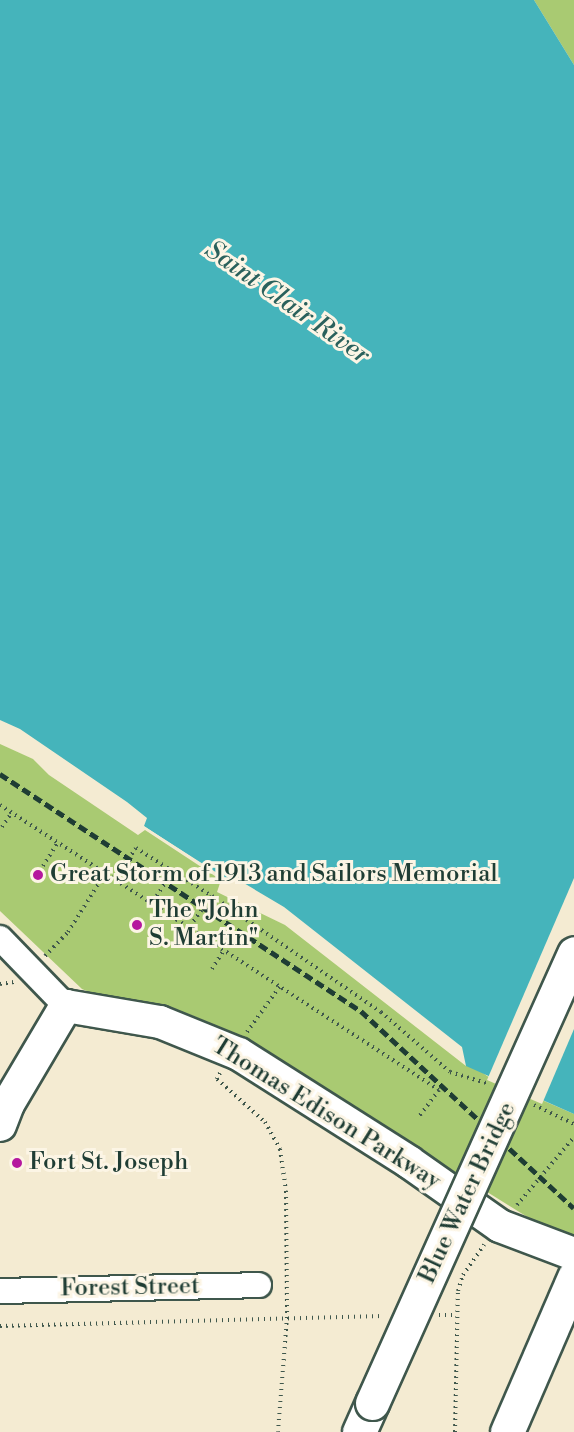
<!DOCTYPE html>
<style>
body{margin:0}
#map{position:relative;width:574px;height:1432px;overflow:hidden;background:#f4ebd2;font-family:"Libre Bodoni",serif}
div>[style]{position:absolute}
.green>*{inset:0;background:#a9ca72}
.water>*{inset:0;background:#45b4bb}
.pier>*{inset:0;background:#f4ebd2}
.path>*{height:4px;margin-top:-2px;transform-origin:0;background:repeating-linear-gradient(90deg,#3f574c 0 1.5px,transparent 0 6px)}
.roads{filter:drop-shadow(2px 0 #3f574c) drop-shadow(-2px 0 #3f574c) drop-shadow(0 2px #3f574c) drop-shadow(0 -2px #3f574c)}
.minor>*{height:24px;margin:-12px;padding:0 12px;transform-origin:12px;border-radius:12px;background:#fff}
.tertiary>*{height:32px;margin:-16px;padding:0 16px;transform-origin:16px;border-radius:16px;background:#fff}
.motorway>*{height:33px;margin:-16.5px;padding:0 16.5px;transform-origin:16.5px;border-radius:16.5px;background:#fff}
.rail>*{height:4.5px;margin-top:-2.25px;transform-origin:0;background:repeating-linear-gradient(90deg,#1f3d34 0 9px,transparent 0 13.5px)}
.bridges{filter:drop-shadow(2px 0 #3f574c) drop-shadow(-2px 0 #3f574c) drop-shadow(0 2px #3f574c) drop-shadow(0 -2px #3f574c)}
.motorway-bridge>*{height:33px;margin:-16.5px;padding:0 16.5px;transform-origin:16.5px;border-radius:16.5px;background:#fff}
.dots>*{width:16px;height:16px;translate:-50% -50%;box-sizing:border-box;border:3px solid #fcf5e5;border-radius:50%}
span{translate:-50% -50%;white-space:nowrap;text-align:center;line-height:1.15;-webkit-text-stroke:6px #fcf5e5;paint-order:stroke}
.poi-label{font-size:24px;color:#1f3d34}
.left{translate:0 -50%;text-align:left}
.street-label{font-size:24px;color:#1f3d34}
.water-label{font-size:26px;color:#2a615c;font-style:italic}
</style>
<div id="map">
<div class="green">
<div style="clip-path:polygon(534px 0,574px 0,574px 65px)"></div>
<div style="clip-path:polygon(0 741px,34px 757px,287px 922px,487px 1076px,574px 1114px,574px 1236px,529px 1218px,231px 1032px,191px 1015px,113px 1002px,82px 989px,0 911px)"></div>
</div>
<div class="water">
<div style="clip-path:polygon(0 0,534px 0,574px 65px,574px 1114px,466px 1066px,460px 1054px,225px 878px,34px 756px,0 741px)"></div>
</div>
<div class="pier">
<div style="clip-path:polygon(0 720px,20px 729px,127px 802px,147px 818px,144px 826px,225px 879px,237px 879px,284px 907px,462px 1047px,466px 1066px,285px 925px,217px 892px,221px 880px,145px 830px,138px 835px,49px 775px,33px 759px,0 744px)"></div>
<div style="clip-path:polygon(574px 878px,574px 1029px,542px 1104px,487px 1080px)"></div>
</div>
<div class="path">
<div style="left:0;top:805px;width:523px;rotate:32.99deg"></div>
<div style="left:439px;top:1090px;width:34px;rotate:127deg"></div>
<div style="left:2px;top:827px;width:18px;rotate:-56deg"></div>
<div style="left:43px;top:866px;width:28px;rotate:-58deg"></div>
<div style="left:115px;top:879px;width:37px;rotate:-56deg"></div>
<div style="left:136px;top:848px;width:90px;rotate:32.3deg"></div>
<div style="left:212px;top:896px;width:205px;rotate:34.5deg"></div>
<div style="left:381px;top:1012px;width:91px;rotate:41deg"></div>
<div style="left:450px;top:1072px;width:38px;rotate:17deg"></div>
<div style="left:150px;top:906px;width:42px;rotate:-56.7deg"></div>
<div style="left:190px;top:926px;width:37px;rotate:-54deg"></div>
<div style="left:45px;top:956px;width:33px;rotate:-46deg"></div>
<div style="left:68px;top:932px;width:71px;rotate:-57.7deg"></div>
<div style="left:212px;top:969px;width:22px;rotate:-58deg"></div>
<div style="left:0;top:984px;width:14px;rotate:-8deg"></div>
<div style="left:247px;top:1032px;width:57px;rotate:-54.3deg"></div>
<div style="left:220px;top:1073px;width:7px;rotate:117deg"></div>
<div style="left:217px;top:1079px;width:64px;rotate:41.9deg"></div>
<div style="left:265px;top:1122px;width:31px;rotate:61deg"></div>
<div style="left:280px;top:1149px;width:42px;rotate:81.9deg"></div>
<div style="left:286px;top:1191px;width:126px;rotate:89.5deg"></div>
<div style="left:287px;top:1317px;width:115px;rotate:94.5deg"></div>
<div style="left:534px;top:1105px;width:44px;rotate:25.4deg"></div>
<div style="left:517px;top:1205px;width:89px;rotate:-50deg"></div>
<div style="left:439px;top:1315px;width:17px"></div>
<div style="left:0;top:1326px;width:383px;rotate:-1.5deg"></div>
<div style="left:455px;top:1432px;width:141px;rotate:-88.8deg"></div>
<div style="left:458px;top:1291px;width:17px;rotate:-73deg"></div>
<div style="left:463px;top:1275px;width:37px;rotate:-55deg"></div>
</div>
<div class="roads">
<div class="minor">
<div style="left:0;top:938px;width:95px;rotate:45.9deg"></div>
<div style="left:0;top:1291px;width:259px;rotate:-1.3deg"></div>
</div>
<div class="tertiary">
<div style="left:0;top:1125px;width:22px;rotate:-69deg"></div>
<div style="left:8px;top:1104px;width:114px;rotate:-59.4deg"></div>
<div style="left:66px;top:1006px;width:95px;rotate:9.7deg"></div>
<div style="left:160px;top:1022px;width:85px;rotate:22.1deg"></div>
<div style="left:239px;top:1054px;width:201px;rotate:32.4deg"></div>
<div style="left:409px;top:1162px;width:111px;rotate:35.1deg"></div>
<div style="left:500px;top:1226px;width:79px;rotate:20.7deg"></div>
</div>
<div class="motorway">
<div style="left:359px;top:1432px;width:32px;rotate:-66deg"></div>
<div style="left:507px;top:1432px;width:169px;rotate:-66.6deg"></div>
</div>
</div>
<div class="rail">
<div style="left:0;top:774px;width:432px;rotate:33.3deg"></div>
<div style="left:361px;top:1011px;width:290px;rotate:42.8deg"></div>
</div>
<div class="bridges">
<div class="motorway-bridge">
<div style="left:372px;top:1403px;width:493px;rotate:-65.8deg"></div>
</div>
</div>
<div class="dots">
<div style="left:38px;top:875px;background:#b5179e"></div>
<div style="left:137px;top:925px;background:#b5179e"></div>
<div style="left:17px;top:1163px;background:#b5179e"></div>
</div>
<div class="poi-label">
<span class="left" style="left:50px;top:875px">Great Storm of 1913 and Sailors Memorial</span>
<span class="left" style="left:149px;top:925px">The "John<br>S. Martin"</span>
<span class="left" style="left:29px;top:1163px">Fort St. Joseph</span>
</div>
<div class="street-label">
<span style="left:326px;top:1114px;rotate:32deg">Thomas Edison Parkway</span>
<span style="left:468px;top:1193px;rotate:-65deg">Blue Water Bridge</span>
<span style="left:130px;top:1288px;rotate:-1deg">Forest Street</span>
</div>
<div class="water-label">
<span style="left:287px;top:303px;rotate:35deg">Saint Clair River</span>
</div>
</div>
